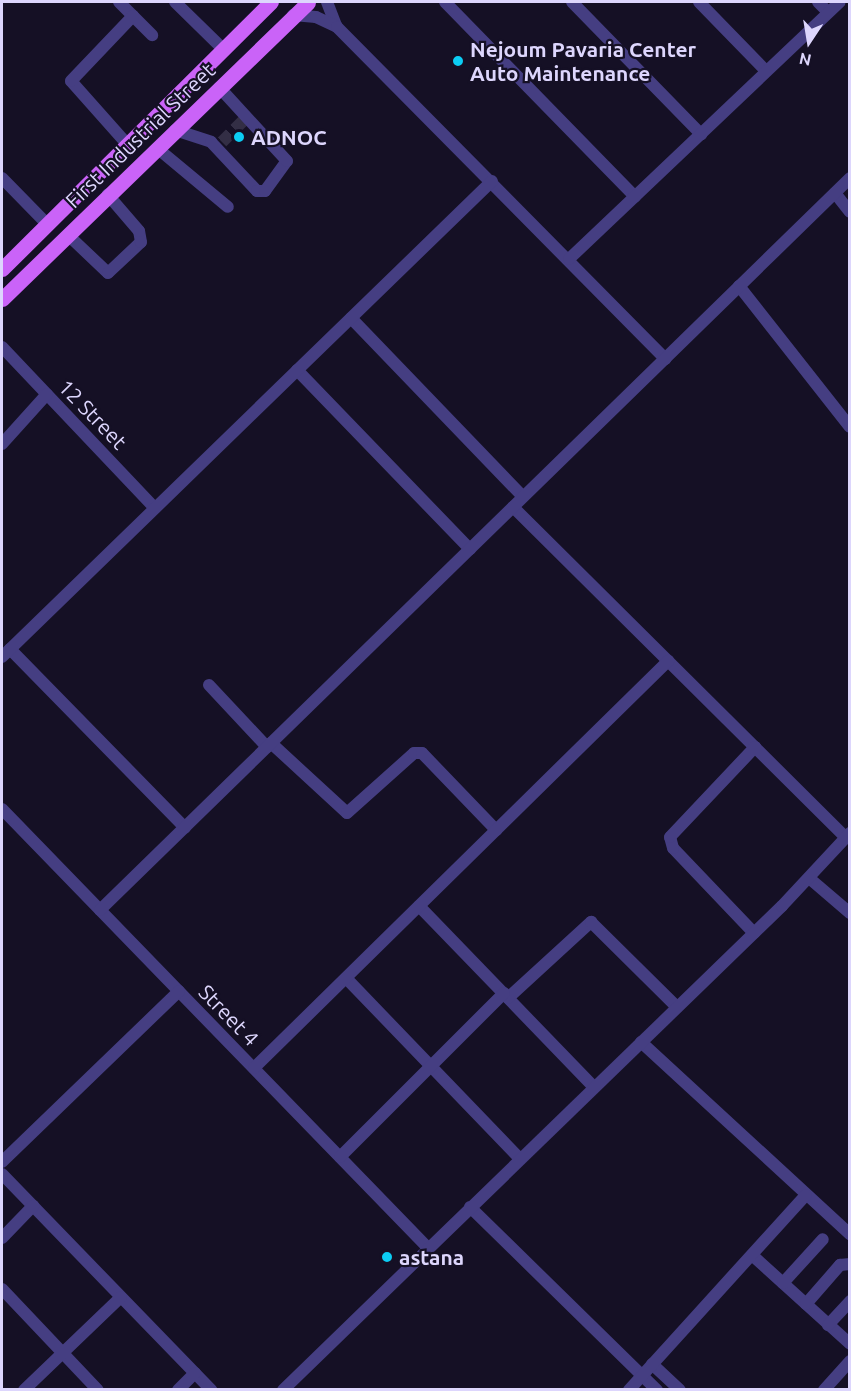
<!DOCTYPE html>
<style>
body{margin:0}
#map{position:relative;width:851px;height:1391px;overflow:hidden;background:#151025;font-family:Ubuntu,sans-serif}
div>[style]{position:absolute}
.minor-tunnel>*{height:12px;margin-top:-6px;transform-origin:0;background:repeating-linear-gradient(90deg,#332e45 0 12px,transparent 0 18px)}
.minor>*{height:12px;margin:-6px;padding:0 6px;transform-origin:6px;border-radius:6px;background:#453e82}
.major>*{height:15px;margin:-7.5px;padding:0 7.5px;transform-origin:7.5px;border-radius:7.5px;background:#ca63f8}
.dots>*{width:16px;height:16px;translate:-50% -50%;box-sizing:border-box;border:3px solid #151025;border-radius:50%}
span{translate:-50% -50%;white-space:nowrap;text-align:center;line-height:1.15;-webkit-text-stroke:4.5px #151025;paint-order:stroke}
.poi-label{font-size:21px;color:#ddd6fd;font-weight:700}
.left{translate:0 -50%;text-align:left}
.street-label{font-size:21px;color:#ddd6fd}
.frame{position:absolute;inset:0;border:3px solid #ddd6fd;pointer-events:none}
.north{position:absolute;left:779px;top:12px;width:60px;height:60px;-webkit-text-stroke:4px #151025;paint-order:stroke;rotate:192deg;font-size:16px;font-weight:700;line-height:24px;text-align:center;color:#ddd6fd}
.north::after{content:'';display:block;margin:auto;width:21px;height:27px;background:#ddd6fd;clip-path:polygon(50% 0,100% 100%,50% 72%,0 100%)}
</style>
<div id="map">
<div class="minor-tunnel">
<div style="left:222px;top:142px;width:31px;rotate:-45deg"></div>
</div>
<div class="minor">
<div style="left:119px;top:2px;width:47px;rotate:45deg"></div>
<div style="left:175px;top:2px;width:67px;rotate:44.4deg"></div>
<div style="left:327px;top:2px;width:26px;rotate:69deg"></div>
<div style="left:445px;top:2px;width:272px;rotate:45.7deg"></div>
<div style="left:572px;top:2px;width:185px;rotate:45.7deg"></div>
<div style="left:699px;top:2px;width:96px;rotate:45.8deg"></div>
<div style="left:818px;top:2px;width:14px;rotate:45deg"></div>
<div style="left:293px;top:15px;width:23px;rotate:5deg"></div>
<div style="left:316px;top:17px;width:23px;rotate:25deg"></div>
<div style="left:337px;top:27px;width:467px;rotate:45.3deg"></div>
<div style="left:175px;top:130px;width:38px;rotate:18deg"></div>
<div style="left:211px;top:142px;width:67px;rotate:46.8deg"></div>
<div style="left:257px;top:191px;width:8px"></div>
<div style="left:265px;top:191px;width:37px;rotate:-54deg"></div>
<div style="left:287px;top:161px;width:100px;rotate:-132.6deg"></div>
<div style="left:127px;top:144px;width:84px;rotate:-131.6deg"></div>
<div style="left:71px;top:81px;width:90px;rotate:-46.4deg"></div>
<div style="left:157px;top:148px;width:92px;rotate:39.7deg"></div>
<div style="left:2px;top:178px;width:64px;rotate:45.6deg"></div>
<div style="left:835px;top:193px;width:24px;rotate:52deg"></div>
<div style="left:68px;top:235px;width:55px;rotate:43.5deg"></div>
<div style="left:108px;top:273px;width:45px;rotate:-43.2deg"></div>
<div style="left:141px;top:242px;width:11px;rotate:-100deg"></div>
<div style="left:139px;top:231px;width:48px;rotate:-130.7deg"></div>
<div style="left:569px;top:259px;width:373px;rotate:-43.5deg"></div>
<div style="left:739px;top:286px;width:179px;rotate:51.8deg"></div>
<div style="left:351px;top:318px;width:248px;rotate:46.1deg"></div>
<div style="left:2px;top:347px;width:222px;rotate:46.5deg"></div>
<div style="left:297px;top:370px;width:249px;rotate:46deg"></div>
<div style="left:2px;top:444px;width:67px;rotate:-48deg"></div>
<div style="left:513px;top:507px;width:470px;rotate:44.8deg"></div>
<div style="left:10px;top:649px;width:250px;rotate:45.6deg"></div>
<div style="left:2px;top:657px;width:683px;rotate:-44.17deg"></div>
<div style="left:209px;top:685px;width:85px;rotate:46.9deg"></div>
<div style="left:271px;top:743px;width:103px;rotate:42.6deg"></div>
<div style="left:347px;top:813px;width:90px;rotate:-41.8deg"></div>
<div style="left:414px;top:753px;width:8px"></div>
<div style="left:422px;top:753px;width:107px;rotate:46.1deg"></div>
<div style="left:2px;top:809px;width:612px;rotate:45.86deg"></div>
<div style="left:809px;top:878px;width:54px;rotate:40.5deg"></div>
<div style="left:419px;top:906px;width:252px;rotate:46deg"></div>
<div style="left:100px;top:910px;width:1048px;rotate:-44.3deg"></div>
<div style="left:754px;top:933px;width:117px;rotate:-133.6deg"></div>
<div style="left:673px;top:848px;width:11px;rotate:-105deg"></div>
<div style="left:670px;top:837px;width:124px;rotate:-46.6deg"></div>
<div style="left:346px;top:978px;width:251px;rotate:46.1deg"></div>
<div style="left:508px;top:998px;width:113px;rotate:-42.5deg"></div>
<div style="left:591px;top:922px;width:121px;rotate:44.7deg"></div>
<div style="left:641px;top:1042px;width:284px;rotate:42.6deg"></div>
<div style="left:254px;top:1068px;width:581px;rotate:-44.51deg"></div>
<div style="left:340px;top:1157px;width:232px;rotate:-45deg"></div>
<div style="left:2px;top:1162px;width:246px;rotate:-44deg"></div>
<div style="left:2px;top:1174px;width:301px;rotate:45.9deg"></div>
<div style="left:470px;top:1207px;width:262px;rotate:44.4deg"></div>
<div style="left:2px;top:1238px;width:45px;rotate:-45.9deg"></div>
<div style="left:752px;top:1255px;width:132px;rotate:42.2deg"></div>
<div style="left:783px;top:1283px;width:59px;rotate:-47.7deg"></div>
<div style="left:2px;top:1289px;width:139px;rotate:46.5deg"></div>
<div style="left:806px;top:1304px;width:52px;rotate:-48.9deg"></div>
<div style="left:840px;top:1265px;width:10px;rotate:-6deg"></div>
<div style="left:828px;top:1325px;width:33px;rotate:-47deg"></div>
<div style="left:652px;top:1364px;width:38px;rotate:43deg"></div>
<div style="left:24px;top:1390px;width:134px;rotate:-43.8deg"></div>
<div style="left:178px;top:1390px;width:24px;rotate:-45deg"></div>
<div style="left:283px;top:1390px;width:695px;rotate:-44.13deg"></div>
<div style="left:782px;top:906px;width:100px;rotate:-47deg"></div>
<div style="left:629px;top:1390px;width:263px;rotate:-47.8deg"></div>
<div style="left:824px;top:1390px;width:39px;rotate:-48deg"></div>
</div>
<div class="major">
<div style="left:2px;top:269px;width:379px;rotate:-44.8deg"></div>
<div style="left:2px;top:299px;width:426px;rotate:-44.1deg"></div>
</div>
<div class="dots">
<div style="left:458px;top:61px;background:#0ccdf4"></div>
<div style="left:239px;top:137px;background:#0ccdf4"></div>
<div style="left:387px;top:1257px;background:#0ccdf4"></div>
</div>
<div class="poi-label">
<span class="left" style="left:470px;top:61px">Nejoum Pavaria Center<br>Auto Maintenance</span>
<span class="left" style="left:251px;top:137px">ADNOC</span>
<span class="left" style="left:399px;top:1257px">astana</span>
</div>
<div class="street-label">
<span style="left:140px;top:135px;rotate:-44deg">First Industrial Street</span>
<span style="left:93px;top:414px;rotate:46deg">12 Street</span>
<span style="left:229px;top:1015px;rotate:46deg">Street 4</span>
</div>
<div class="frame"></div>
<div class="north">N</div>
</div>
